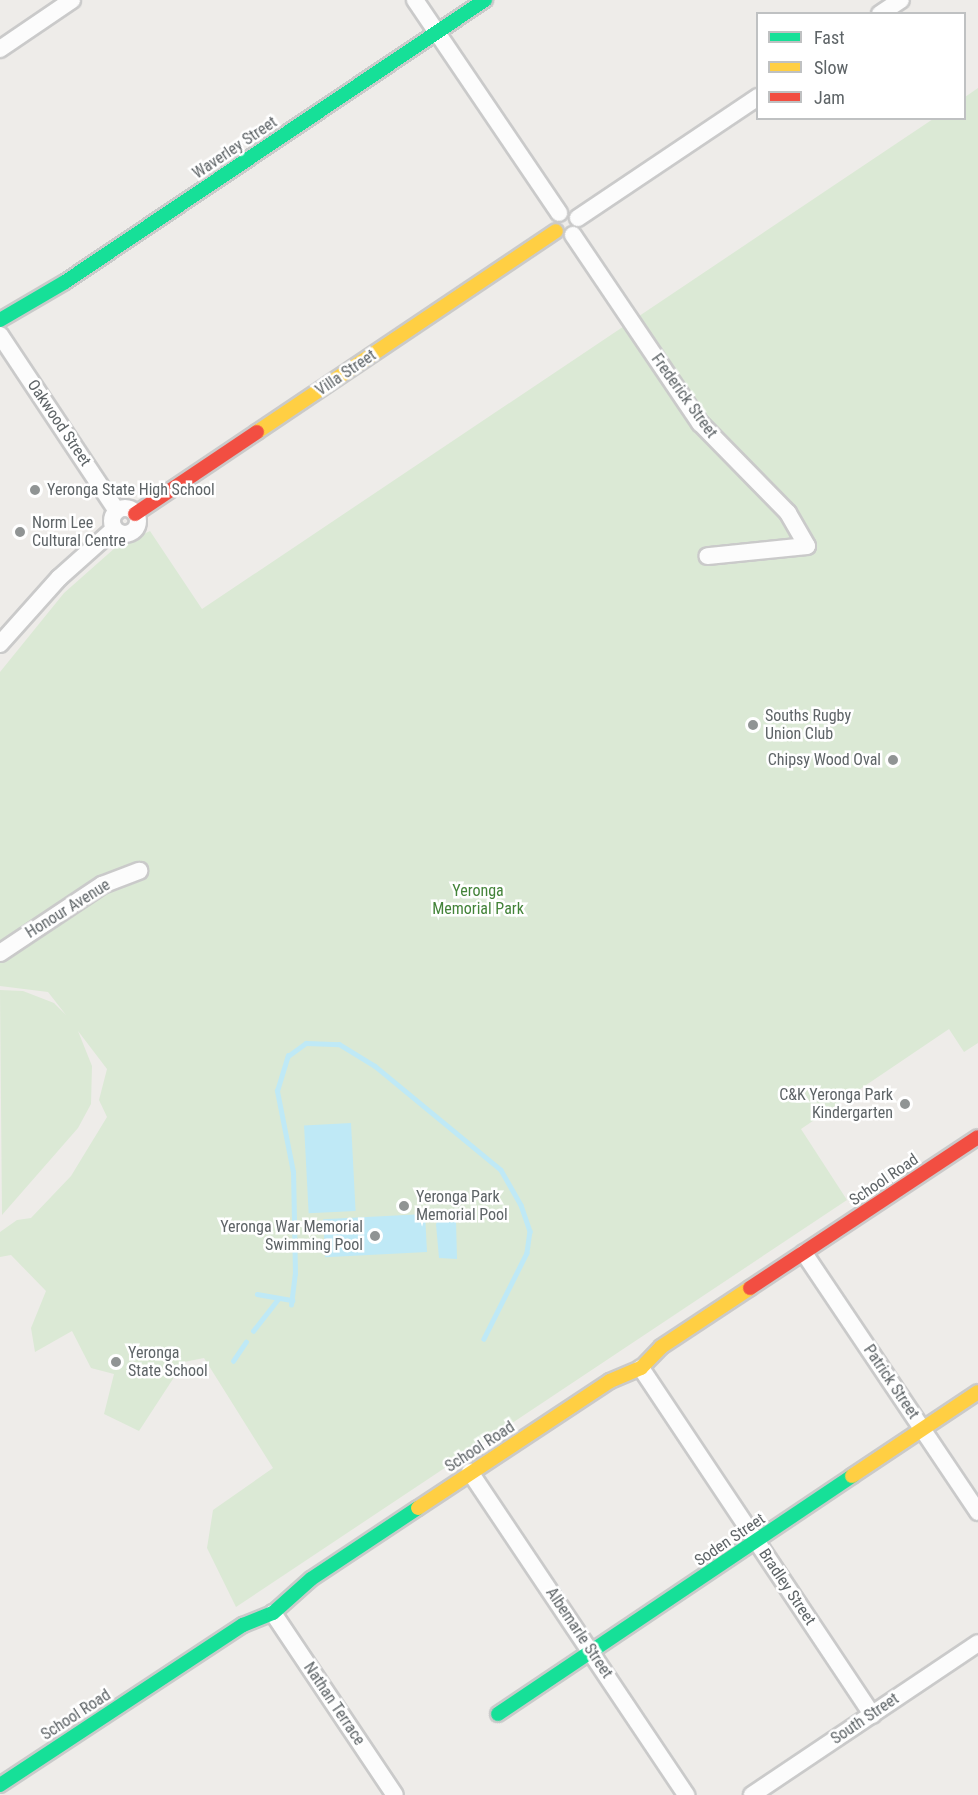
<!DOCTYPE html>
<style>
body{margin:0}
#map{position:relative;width:978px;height:1795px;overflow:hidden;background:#eeece9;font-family:"Roboto Condensed",sans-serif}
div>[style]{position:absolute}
.green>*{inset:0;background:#dbe9d5}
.water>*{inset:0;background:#bfe9f6;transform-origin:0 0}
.stream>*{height:4.5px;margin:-2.25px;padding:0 2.25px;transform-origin:2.25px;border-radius:2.25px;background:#bfe9f6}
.roads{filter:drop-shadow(2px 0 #cacaca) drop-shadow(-2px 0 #cacaca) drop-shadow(0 2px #cacaca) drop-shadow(0 -2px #cacaca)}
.street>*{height:16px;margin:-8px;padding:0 8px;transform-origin:8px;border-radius:8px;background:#fcfcfc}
.street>.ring{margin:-8px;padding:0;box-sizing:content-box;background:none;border:16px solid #fcfcfc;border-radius:50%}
.fast>*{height:14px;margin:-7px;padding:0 7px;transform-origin:7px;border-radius:7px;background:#16e098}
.slow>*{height:14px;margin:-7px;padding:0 7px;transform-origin:7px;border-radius:7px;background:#ffcf43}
.jam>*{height:14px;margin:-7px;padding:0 7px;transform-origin:7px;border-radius:7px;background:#f24e42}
.dots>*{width:16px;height:16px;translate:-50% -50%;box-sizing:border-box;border:3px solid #fff;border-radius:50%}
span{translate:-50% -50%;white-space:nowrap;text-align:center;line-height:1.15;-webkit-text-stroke:5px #fff;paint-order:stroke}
.street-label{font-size:16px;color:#5e6467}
.poi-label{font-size:16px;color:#5e6467}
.left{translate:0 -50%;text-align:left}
.right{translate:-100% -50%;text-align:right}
.park-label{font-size:16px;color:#438339}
.legend{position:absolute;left:756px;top:12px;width:210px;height:108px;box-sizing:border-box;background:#fff;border:2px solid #bfc1c2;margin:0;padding:8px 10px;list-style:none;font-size:18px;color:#5e6467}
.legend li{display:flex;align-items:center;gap:12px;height:30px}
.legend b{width:30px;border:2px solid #bfc1c2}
</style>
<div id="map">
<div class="green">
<div style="clip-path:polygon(978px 88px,978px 1043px,964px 1052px,949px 1029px,801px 1129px,847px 1200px,236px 1607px,207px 1548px,213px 1510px,273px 1468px,204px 1358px,184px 1362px,139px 1431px,104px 1414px,114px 1374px,91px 1368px,72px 1331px,35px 1352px,31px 1328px,46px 1291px,11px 1255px,0 1257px,0 1232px,17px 1220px,31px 1218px,71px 1176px,107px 1117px,99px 1100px,107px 1069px,78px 1031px,92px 1066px,91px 1104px,78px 1128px,2px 1215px,0 990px,23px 991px,54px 1003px,66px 1015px,48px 992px,0 986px,0 672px,64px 593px,116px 547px,150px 531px,202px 609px,933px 119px,964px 118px,965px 97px)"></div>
</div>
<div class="water">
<div style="left:351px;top:1123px;width:88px;height:47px;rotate:87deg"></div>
<div style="left:425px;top:1214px;width:38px;height:102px;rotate:87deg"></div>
<div style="clip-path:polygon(441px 1216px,454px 1216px,456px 1221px,457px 1259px,439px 1258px,436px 1224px)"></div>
</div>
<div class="stream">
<div style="left:257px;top:1294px;width:36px;rotate:10deg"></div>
<div style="left:291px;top:1305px;width:31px;rotate:-83deg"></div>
<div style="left:295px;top:1274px;width:102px;rotate:-91.1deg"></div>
<div style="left:293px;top:1172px;width:83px;rotate:-101.2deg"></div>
<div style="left:277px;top:1091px;width:37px;rotate:-73deg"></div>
<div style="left:288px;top:1056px;width:22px;rotate:-36deg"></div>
<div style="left:306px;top:1043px;width:33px;rotate:2deg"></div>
<div style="left:339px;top:1044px;width:42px;rotate:31.4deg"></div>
<div style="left:375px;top:1066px;width:163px;rotate:39.5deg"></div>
<div style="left:501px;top:1170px;width:40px;rotate:60.3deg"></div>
<div style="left:521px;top:1205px;width:28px;rotate:71deg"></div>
<div style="left:530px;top:1231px;width:22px;rotate:98deg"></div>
<div style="left:527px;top:1253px;width:96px;rotate:116.6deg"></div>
<div style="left:253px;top:1331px;width:41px;rotate:-52deg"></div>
<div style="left:233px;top:1361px;width:23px;rotate:-56deg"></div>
</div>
<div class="roads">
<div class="street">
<div style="left:415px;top:0;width:257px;rotate:55.9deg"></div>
<div style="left:880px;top:14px;width:25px;rotate:-34deg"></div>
<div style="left:0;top:49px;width:87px;rotate:-34.2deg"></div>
<div style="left:578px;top:218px;width:217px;rotate:-33.9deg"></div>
<div style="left:573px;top:235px;width:227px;rotate:56deg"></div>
<div style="left:700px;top:423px;width:126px;rotate:45.6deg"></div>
<div style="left:788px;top:513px;width:38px;rotate:60deg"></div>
<div style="left:807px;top:546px;width:100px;rotate:174.2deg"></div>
<div style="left:0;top:335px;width:211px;rotate:56.4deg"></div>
<div class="ring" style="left:112px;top:508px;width:10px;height:10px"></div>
<div style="left:0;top:644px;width:89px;rotate:-48.2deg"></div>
<div style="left:59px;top:578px;width:74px;rotate:-41.7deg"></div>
<div style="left:0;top:953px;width:123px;rotate:-33.7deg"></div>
<div style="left:102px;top:885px;width:40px;rotate:-21deg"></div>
<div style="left:804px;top:1253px;width:312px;rotate:56.1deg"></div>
<div style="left:641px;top:1368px;width:417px;rotate:56.3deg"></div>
<div style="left:470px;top:1472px;width:389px;rotate:56.2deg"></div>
<div style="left:273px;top:1613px;width:219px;rotate:56.2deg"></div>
<div style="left:752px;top:1795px;width:272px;rotate:-33.9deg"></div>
</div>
<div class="fast">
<div style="left:0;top:320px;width:75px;rotate:-30.3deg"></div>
<div style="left:65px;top:282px;width:506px;rotate:-33.88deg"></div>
<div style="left:498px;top:1714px;width:427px;rotate:-33.9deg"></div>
<div style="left:0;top:1785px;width:291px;rotate:-33.4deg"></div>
<div style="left:243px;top:1625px;width:32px;rotate:-22deg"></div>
<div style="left:273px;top:1613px;width:51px;rotate:-41.8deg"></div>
<div style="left:311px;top:1579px;width:128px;rotate:-33.6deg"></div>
</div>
<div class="slow">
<div style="left:257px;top:432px;width:360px;rotate:-33.9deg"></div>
<div style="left:852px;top:1476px;width:151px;rotate:-33.7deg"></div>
<div style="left:418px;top:1508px;width:230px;rotate:-33.5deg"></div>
<div style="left:610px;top:1381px;width:34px;rotate:-23deg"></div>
<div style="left:641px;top:1368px;width:29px;rotate:-46deg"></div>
<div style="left:661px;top:1347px;width:107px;rotate:-33.5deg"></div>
</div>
<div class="jam">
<div style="left:135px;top:514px;width:147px;rotate:-33.9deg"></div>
<div style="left:750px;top:1288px;width:273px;rotate:-33.5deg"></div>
</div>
</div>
<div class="dots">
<div style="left:35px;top:490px;background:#909494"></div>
<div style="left:20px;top:532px;background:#909494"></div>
<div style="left:753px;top:725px;background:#909494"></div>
<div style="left:893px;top:760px;background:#909494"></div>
<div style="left:905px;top:1104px;background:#909494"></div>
<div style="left:404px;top:1206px;background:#909494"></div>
<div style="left:375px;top:1236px;background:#909494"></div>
<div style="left:116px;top:1362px;background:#909494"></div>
</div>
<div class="street-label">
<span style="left:235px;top:148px;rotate:-34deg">Waverley Street</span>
<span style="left:346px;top:373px;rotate:-34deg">Villa Street</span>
<span style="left:684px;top:396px;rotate:54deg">Frederick Street</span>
<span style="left:59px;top:423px;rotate:56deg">Oakwood Street</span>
<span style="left:68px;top:909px;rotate:-32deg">Honour Avenue</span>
<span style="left:884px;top:1180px;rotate:-34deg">School Road</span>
<span style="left:891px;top:1382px;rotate:56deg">Patrick Street</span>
<span style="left:480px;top:1447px;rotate:-33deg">School Road</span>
<span style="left:730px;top:1540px;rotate:-34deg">Soden Street</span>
<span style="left:787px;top:1587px;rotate:56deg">Bradley Street</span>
<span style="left:579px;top:1633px;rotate:56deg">Albemarle Street</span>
<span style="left:334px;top:1704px;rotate:56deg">Nathan Terrace</span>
<span style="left:76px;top:1715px;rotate:-33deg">School Road</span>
<span style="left:865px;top:1719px;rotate:-34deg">South Street</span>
</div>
<div class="poi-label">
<span class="left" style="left:47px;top:490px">Yeronga State High School</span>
<span class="left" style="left:32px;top:532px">Norm Lee<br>Cultural Centre</span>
<span class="left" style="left:765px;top:725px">Souths Rugby<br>Union Club</span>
<span class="right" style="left:881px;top:760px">Chipsy Wood Oval</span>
<span class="right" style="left:893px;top:1104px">C&amp;K Yeronga Park<br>Kindergarten</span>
<span class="left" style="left:416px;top:1206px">Yeronga Park<br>Memorial Pool</span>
<span class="right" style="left:363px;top:1236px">Yeronga War Memorial<br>Swimming Pool</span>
<span class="left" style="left:128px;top:1362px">Yeronga<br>State School</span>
</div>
<div class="park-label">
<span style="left:478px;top:900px">Yeronga<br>Memorial Park</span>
</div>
<ul class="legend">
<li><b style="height:8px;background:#16e098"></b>Fast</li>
<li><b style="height:8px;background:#ffcf43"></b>Slow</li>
<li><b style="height:8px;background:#f24e42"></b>Jam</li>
</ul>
</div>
